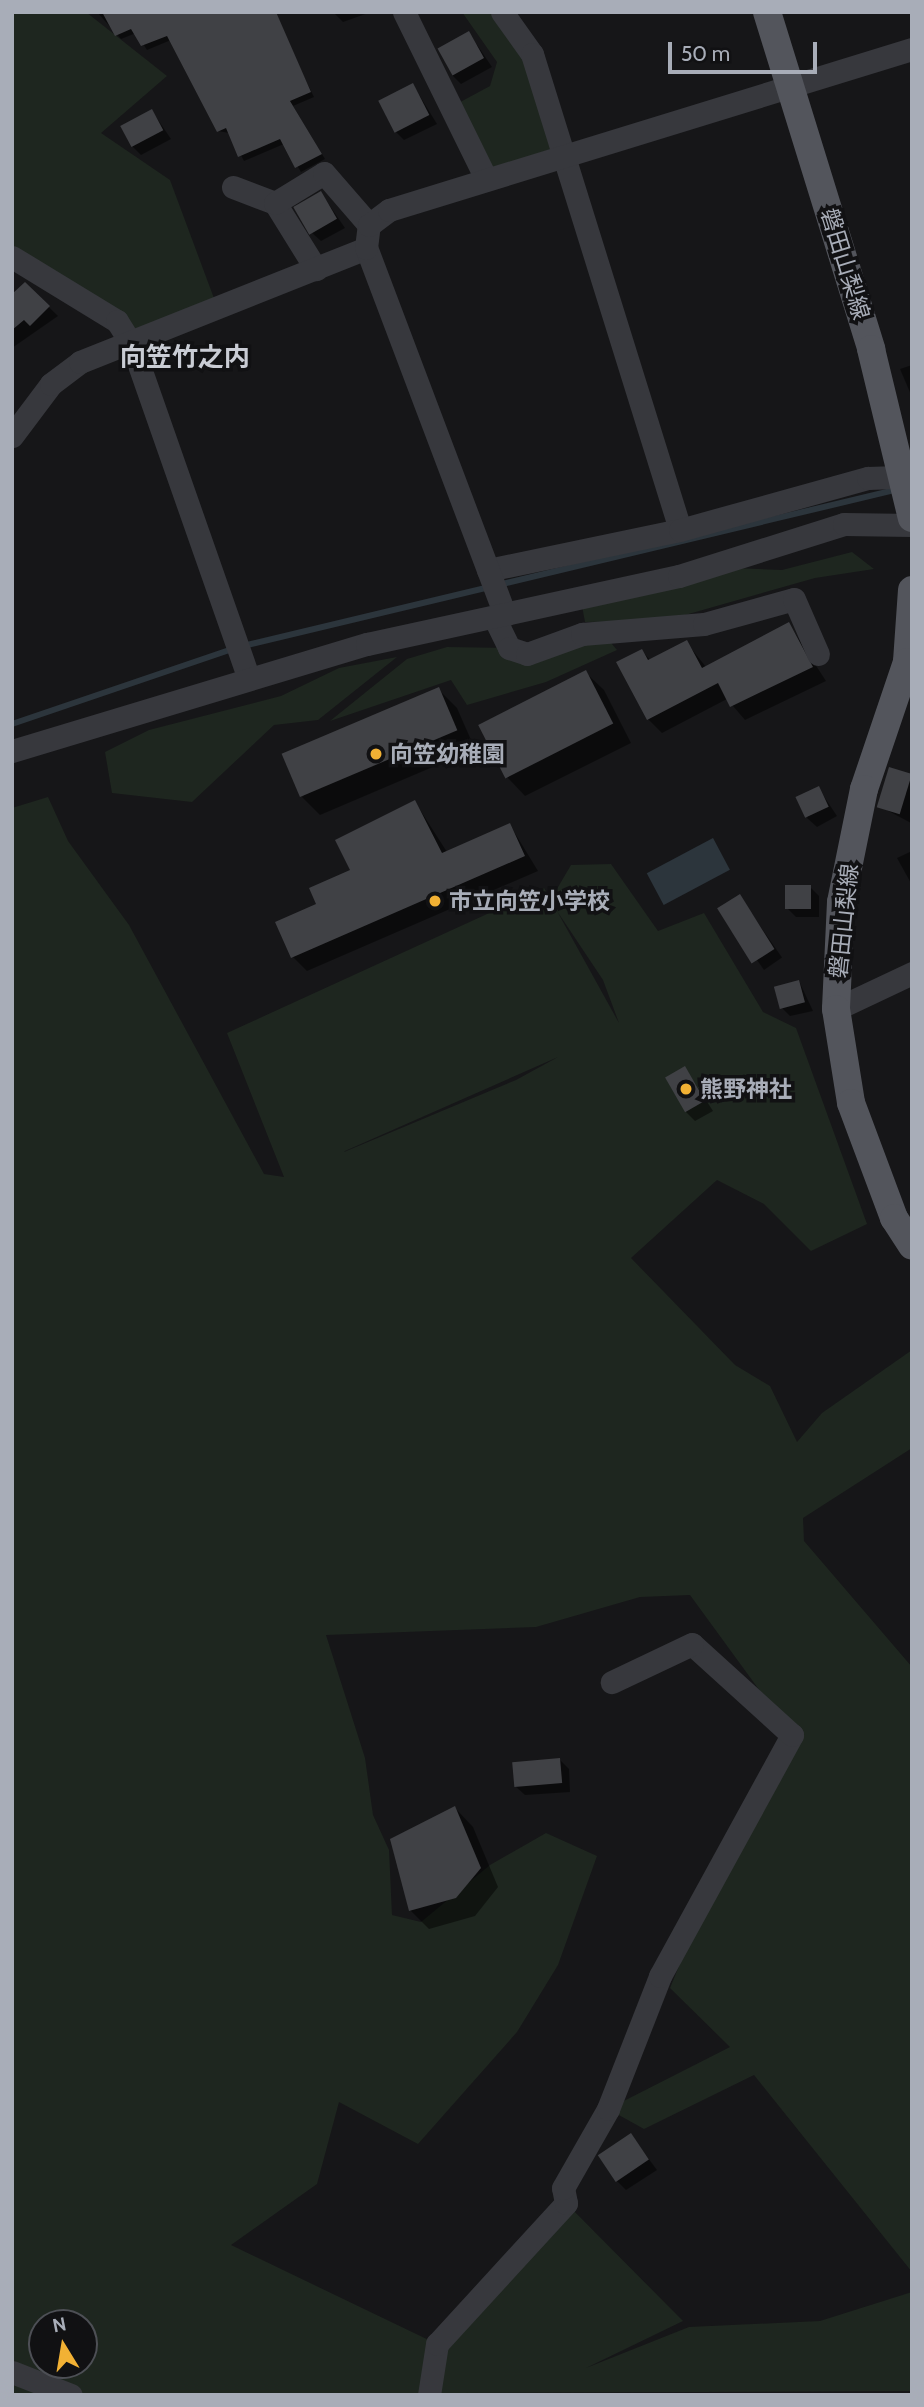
<!DOCTYPE html>
<meta charset="utf-8">
<style>
body{margin:0}
#map{position:relative;width:924px;height:2407px;overflow:hidden;background:#161618;font-family:Cabin,"Noto Sans JP",sans-serif}
div>[style]{position:absolute}
.green>*{inset:0;background:#1e261f}
.water>*{inset:0;background:#2c353c;transform-origin:0 0}
.shadow>*{inset:0;background:#0007;transform-origin:0 0}
.stream>*{height:6px;margin:-3px;padding:0 3px;transform-origin:3px;border-radius:3px;background:#2c353c}
.building>*{inset:0;background:#404145;transform-origin:0 0}
.minor>*{height:23px;margin:-11.5px;padding:0 11.5px;transform-origin:11.5px;border-radius:11.5px;background:#37383d}
.major>*{height:28px;margin:-14px;padding:0 14px;transform-origin:14px;border-radius:14px;background:#53555c}
.dots>*{width:19px;height:19px;translate:-50% -50%;box-sizing:border-box;border:4px solid #111113;border-radius:50%}
span{translate:-50% -50%;white-space:nowrap;text-align:center;line-height:1.15;-webkit-text-stroke:7px #111113;paint-order:stroke}
.street-label{font-size:23px;color:#a8adb8}
.poi-label{font-size:23px;color:#a8adb8;font-weight:700}
.left{translate:0 -50%;text-align:left}
.quarter-label{font-size:26px;color:#c9ccd4;font-weight:700}
.frame{position:absolute;inset:0;border:14px solid #a8adb8;pointer-events:none}
.north{position:absolute;left:28px;top:2309px;width:70px;height:70px;box-sizing:border-box;background:#111113;border:2px solid #4d4f55;border-radius:50%;rotate:349deg;font-size:19px;font-weight:700;line-height:28px;text-align:center;color:#a8adb8}
.north::after{content:'';display:block;margin:auto;width:24px;height:32px;background:#f2b134;clip-path:polygon(50% 0,100% 100%,50% 72%,0 100%)}
.scale{position:absolute;left:668px;top:42px;width:149px;height:32px;box-sizing:border-box;border:4px solid #a8adb8;border-top:0;padding-left:9px;font-size:21px;line-height:24px;white-space:nowrap;color:#a8adb8;-webkit-text-stroke:5px #111113;paint-order:stroke}
</style>
<div id="map">
<div class="green">
<div style="clip-path:polygon(12px 12px,86px 12px,167px 76px,101px 133px,170px 180px,218px 309px,127px 338px,12px 265px)"></div>
<div style="clip-path:polygon(462px 12px,502px 12px,560px 146px,483px 172px,451px 107px,490px 86px,497px 62px)"></div>
<div style="clip-path:polygon(852px 552px,874px 569px,815px 578px,664px 621px,585px 622px,582px 606px,712px 567px,782px 570px)"></div>
<div style="clip-path:polygon(607px 638px,617px 650px,546px 682px,467px 705px,451px 680px,330px 721px,407px 659px,447px 647px,509px 648px)"></div>
<div style="clip-path:polygon(397px 657px,318px 720px,274px 725px,192px 802px,112px 793px,105px 752px,149px 730px,281px 696px,339px 668px)"></div>
<div style="clip-path:polygon(evenodd,48px 797px,68px 841px,129px 925px,264px 1174px,284px 1177px,227px 1033px,544px 888px,551px 899px,571px 865px,611px 864px,658px 931px,704px 913px,763px 1012px,796px 1028px,867px 1224px,811px 1251px,764px 1204px,717px 1180px,631px 1258px,735px 1365px,770px 1386px,797px 1442px,822px 1413px,912px 1350px,912px 1448px,803px 1518px,804px 1541px,912px 1667px,912px 2272px,754px 2075px,644px 2129px,608px 2109px,730px 2047px,670px 1988px,713px 1883px,792px 1735px,690px 1595px,640px 1597px,536px 1627px,326px 1635px,365px 1758px,373px 1815px,389px 1850px,392px 1915px,421px 1922px,490px 1865px,546px 1833px,597px 1856px,558px 1965px,517px 2032px,418px 2144px,339px 2102px,317px 2184px,231px 2245px,437px 2344px,566px 2203px,683px 2321px,586px 2368px,689px 2327px,820px 2321px,912px 2292px,912px 2391px,12px 2395px,12px 808px,48px 797px,557px 911px,603px 980px,619px 1023px,557px 911px,48px 797px,558px 1057px,516px 1080px,344px 1152px,345px 1151px,558px 1057px,48px 797px,42px 2323px,84px 2323px,84px 2365px,42px 2365px,42px 2323px)"></div>
</div>
<div class="water">
<div style="left:713px;top:838px;width:36px;height:75px;rotate:62deg"></div>
</div>
<div class="shadow">
<div style="clip-path:polygon(97px 12px,272px 12px,314px 97px,293px 106px,325px 159px,301px 172px,284px 144px,244px 161px,229px 133px,218px 131px,171px 40px,147px 50px,136px 33px,121px 39px)"></div>
<div style="clip-path:polygon(333px 12px,371px 12px,343px 22px)"></div>
<div style="clip-path:polygon(469px 33px,492px 67px,461px 84px,452px 75px)"></div>
<div style="clip-path:polygon(413px 85px,437px 124px,404px 140px,395px 131px)"></div>
<div style="clip-path:polygon(152px 111px,171px 139px,141px 155px,132px 146px)"></div>
<div style="clip-path:polygon(321px 193px,345px 228px,321px 241px,311px 232px)"></div>
<div style="clip-path:polygon(25px 284px,58px 316px,12px 348px,12px 295px)"></div>
<div style="clip-path:polygon(912px 365px,912px 397px,900px 369px)"></div>
<div style="clip-path:polygon(789px 624px,826px 681px,745px 720px,727px 699px,662px 733px,648px 719px,642px 651px,651px 661px,686px 642px,706px 667px)"></div>
<div style="clip-path:polygon(585px 672px,604px 690px,631px 743px,525px 796px,507px 777px,480px 725px)"></div>
<div style="clip-path:polygon(438px 689px,457px 708px,475px 749px,320px 815px,302px 797px)"></div>
<div style="clip-path:polygon(890px 769px,912px 776px,911px 823px,879px 806px)"></div>
<div style="clip-path:polygon(819px 789px,837px 816px,817px 827px,807px 818px)"></div>
<div style="clip-path:polygon(415px 802px,447px 852px,510px 825px,538px 871px,307px 971px,293px 957px,318px 905px)"></div>
<div style="clip-path:polygon(912px 851px,912px 885px,897px 858px)"></div>
<div style="clip-path:polygon(810px 887px,819px 896px,819px 917px,796px 917px,787px 908px)"></div>
<div style="left:739px;top:896px;width:75px;height:22px;rotate:55deg"></div>
<div style="clip-path:polygon(799px 981px,813px 1011px,790px 1016px,781px 1007px)"></div>
<div style="clip-path:polygon(685px 1068px,713px 1111px,695px 1121px,686px 1112px)"></div>
<div style="clip-path:polygon(560px 1760px,569px 1769px,570px 1792px,525px 1795px,515px 1786px)"></div>
<div style="clip-path:polygon(455px 1808px,473px 1827px,498px 1887px,475px 1916px,429px 1929px,410px 1910px)"></div>
<div style="clip-path:polygon(631px 2135px,657px 2170px,626px 2190px,617px 2181px)"></div>
</div>
<div class="stream">
<div style="left:243px;top:646px;width:675px;rotate:-13.46deg"></div>
<div style="left:12px;top:724px;width:232px;rotate:-18.8deg"></div>
</div>
<div class="building">
<div style="clip-path:polygon(102px 12px,276px 12px,311px 92px,290px 101px,322px 154px,295px 168px,280px 139px,238px 157px,226px 128px,217px 132px,167px 36px,141px 46px,131px 29px,115px 36px)"></div>
<div style="left:469px;top:31px;width:31px;height:36px;rotate:61deg"></div>
<div style="left:413px;top:83px;width:36px;height:39px;rotate:63deg"></div>
<div style="left:152px;top:109px;width:24px;height:36px;rotate:62deg"></div>
<div style="left:321px;top:191px;width:32px;height:32px;rotate:60deg"></div>
<div style="clip-path:polygon(25px 282px,50px 306px,30px 326px,24px 320px,12px 330px,12px 294px)"></div>
<div style="clip-path:polygon(789px 622px,813px 667px,730px 707px,718px 683px,647px 720px,616px 662px,642px 649px,648px 660px,687px 640px,702px 668px)"></div>
<div style="left:586px;top:670px;width:60px;height:121px;rotate:63deg"></div>
<div style="left:439px;top:687px;width:47px;height:171px;rotate:67deg"></div>
<div style="left:889px;top:767px;width:24px;height:42px;rotate:17deg"></div>
<div style="left:819px;top:786px;width:23px;height:26px;rotate:65deg"></div>
<div style="clip-path:polygon(415px 800px,442px 853px,510px 823px,525px 856px,291px 958px,275px 922px,316px 904px,309px 888px,350px 870px,335px 840px)"></div>
<div style="left:811px;top:885px;width:24px;height:26px;rotate:90deg"></div>
<div style="left:740px;top:894px;width:65px;height:27px;rotate:58deg"></div>
<div style="left:799px;top:980px;width:23px;height:26px;rotate:75deg"></div>
<div style="left:685px;top:1066px;width:40px;height:23px;rotate:60deg"></div>
<div style="left:560px;top:1758px;width:25px;height:48px;rotate:85deg"></div>
<div style="clip-path:polygon(455px 1806px,481px 1868px,456px 1898px,409px 1911px,390px 1839px)"></div>
<div style="left:631px;top:2133px;width:32px;height:40px;rotate:56deg"></div>
</div>
<div class="minor">
<div style="left:404px;top:12px;width:186px;rotate:63.8deg"></div>
<div style="left:502px;top:12px;width:52px;rotate:54.5deg"></div>
<div style="left:532px;top:54px;width:498px;rotate:72.7deg"></div>
<div style="left:233px;top:187px;width:45px;rotate:20.9deg"></div>
<div style="left:275px;top:203px;width:78px;rotate:58.2deg"></div>
<div style="left:275px;top:203px;width:57px;rotate:-31.5deg"></div>
<div style="left:324px;top:173px;width:69px;rotate:49.1deg"></div>
<div style="left:12px;top:257px;width:123px;rotate:31.4deg"></div>
<div style="left:117px;top:321px;width:28px;rotate:58deg"></div>
<div style="left:132px;top:345px;width:352px;rotate:70.7deg"></div>
<div style="left:12px;top:436px;width:65px;rotate:-53.1deg"></div>
<div style="left:51px;top:384px;width:36px;rotate:-37deg"></div>
<div style="left:80px;top:362px;width:308px;rotate:-21.7deg"></div>
<div style="left:488px;top:570px;width:196px;rotate:-11.8deg"></div>
<div style="left:680px;top:530px;width:195px;rotate:-15.5deg"></div>
<div style="left:868px;top:478px;width:35px;rotate:-2deg"></div>
<div style="left:505px;top:615px;width:392px;rotate:-110.7deg"></div>
<div style="left:366px;top:248px;width:23px;rotate:-83deg"></div>
<div style="left:369px;top:225px;width:25px;rotate:-37deg"></div>
<div style="left:389px;top:210px;width:547px;rotate:-17.11deg"></div>
<div style="left:494px;top:617px;width:34px;rotate:64deg"></div>
<div style="left:509px;top:648px;width:19px;rotate:18deg"></div>
<div style="left:527px;top:654px;width:59px;rotate:-20deg"></div>
<div style="left:582px;top:634px;width:122px;rotate:-4.7deg"></div>
<div style="left:704px;top:624px;width:93px;rotate:-15.5deg"></div>
<div style="left:794px;top:599px;width:60px;rotate:66.4deg"></div>
<div style="left:12px;top:751px;width:371px;rotate:-16.8deg"></div>
<div style="left:367px;top:644px;width:319px;rotate:-12.3deg"></div>
<div style="left:679px;top:576px;width:173px;rotate:-17.5deg"></div>
<div style="left:844px;top:524px;width:68px;rotate:0.8deg"></div>
<div style="left:836px;top:1009px;width:84px;rotate:-25.3deg"></div>
<div style="left:12px;top:2372px;width:63px;rotate:21.3deg"></div>
<div style="left:429px;top:2395px;width:52px;rotate:-81.1deg"></div>
<div style="left:437px;top:2344px;width:191px;rotate:-47.5deg"></div>
<div style="left:566px;top:2203px;width:15px;rotate:-101deg"></div>
<div style="left:563px;top:2188px;width:91px;rotate:-60.3deg"></div>
<div style="left:608px;top:2109px;width:143px;rotate:-68.6deg"></div>
<div style="left:660px;top:1976px;width:275px;rotate:-61.3deg"></div>
<div style="left:792px;top:1735px;width:135px;rotate:-137.7deg"></div>
<div style="left:692px;top:1644px;width:89px;rotate:154.6deg"></div>
</div>
<div class="major">
<div style="left:767px;top:12px;width:353px;rotate:72.8deg"></div>
<div style="left:871px;top:349px;width:174px;rotate:76.4deg"></div>
<div style="left:912px;top:590px;width:72px;rotate:94deg"></div>
<div style="left:907px;top:662px;width:134px;rotate:108.7deg"></div>
<div style="left:864px;top:789px;width:115px;rotate:101.5deg"></div>
<div style="left:841px;top:902px;width:107px;rotate:92.7deg"></div>
<div style="left:836px;top:1009px;width:95px;rotate:80.9deg"></div>
<div style="left:851px;top:1103px;width:123px;rotate:69.5deg"></div>
<div style="left:894px;top:1218px;width:33px;rotate:57deg"></div>
</div>
<div class="dots">
<div style="left:376px;top:754px;background:#f2b134"></div>
<div style="left:435px;top:901px;background:#f2b134"></div>
<div style="left:686px;top:1089px;background:#f2b134"></div>
</div>
<div class="street-label">
<span style="left:845px;top:264px;rotate:73deg">磐田山梨線</span>
<span style="left:844px;top:921px;rotate:-84deg">磐田山梨線</span>
</div>
<div class="poi-label">
<span class="left" style="left:390px;top:754px">向笠幼稚園</span>
<span class="left" style="left:449px;top:901px">市立向笠小学校</span>
<span class="left" style="left:700px;top:1089px">熊野神社</span>
</div>
<div class="quarter-label">
<span style="left:185px;top:358px">向笠竹之内</span>
</div>
<div class="frame"></div>
<div class="north">N</div>
<div class="scale">50 m</div>
</div>
